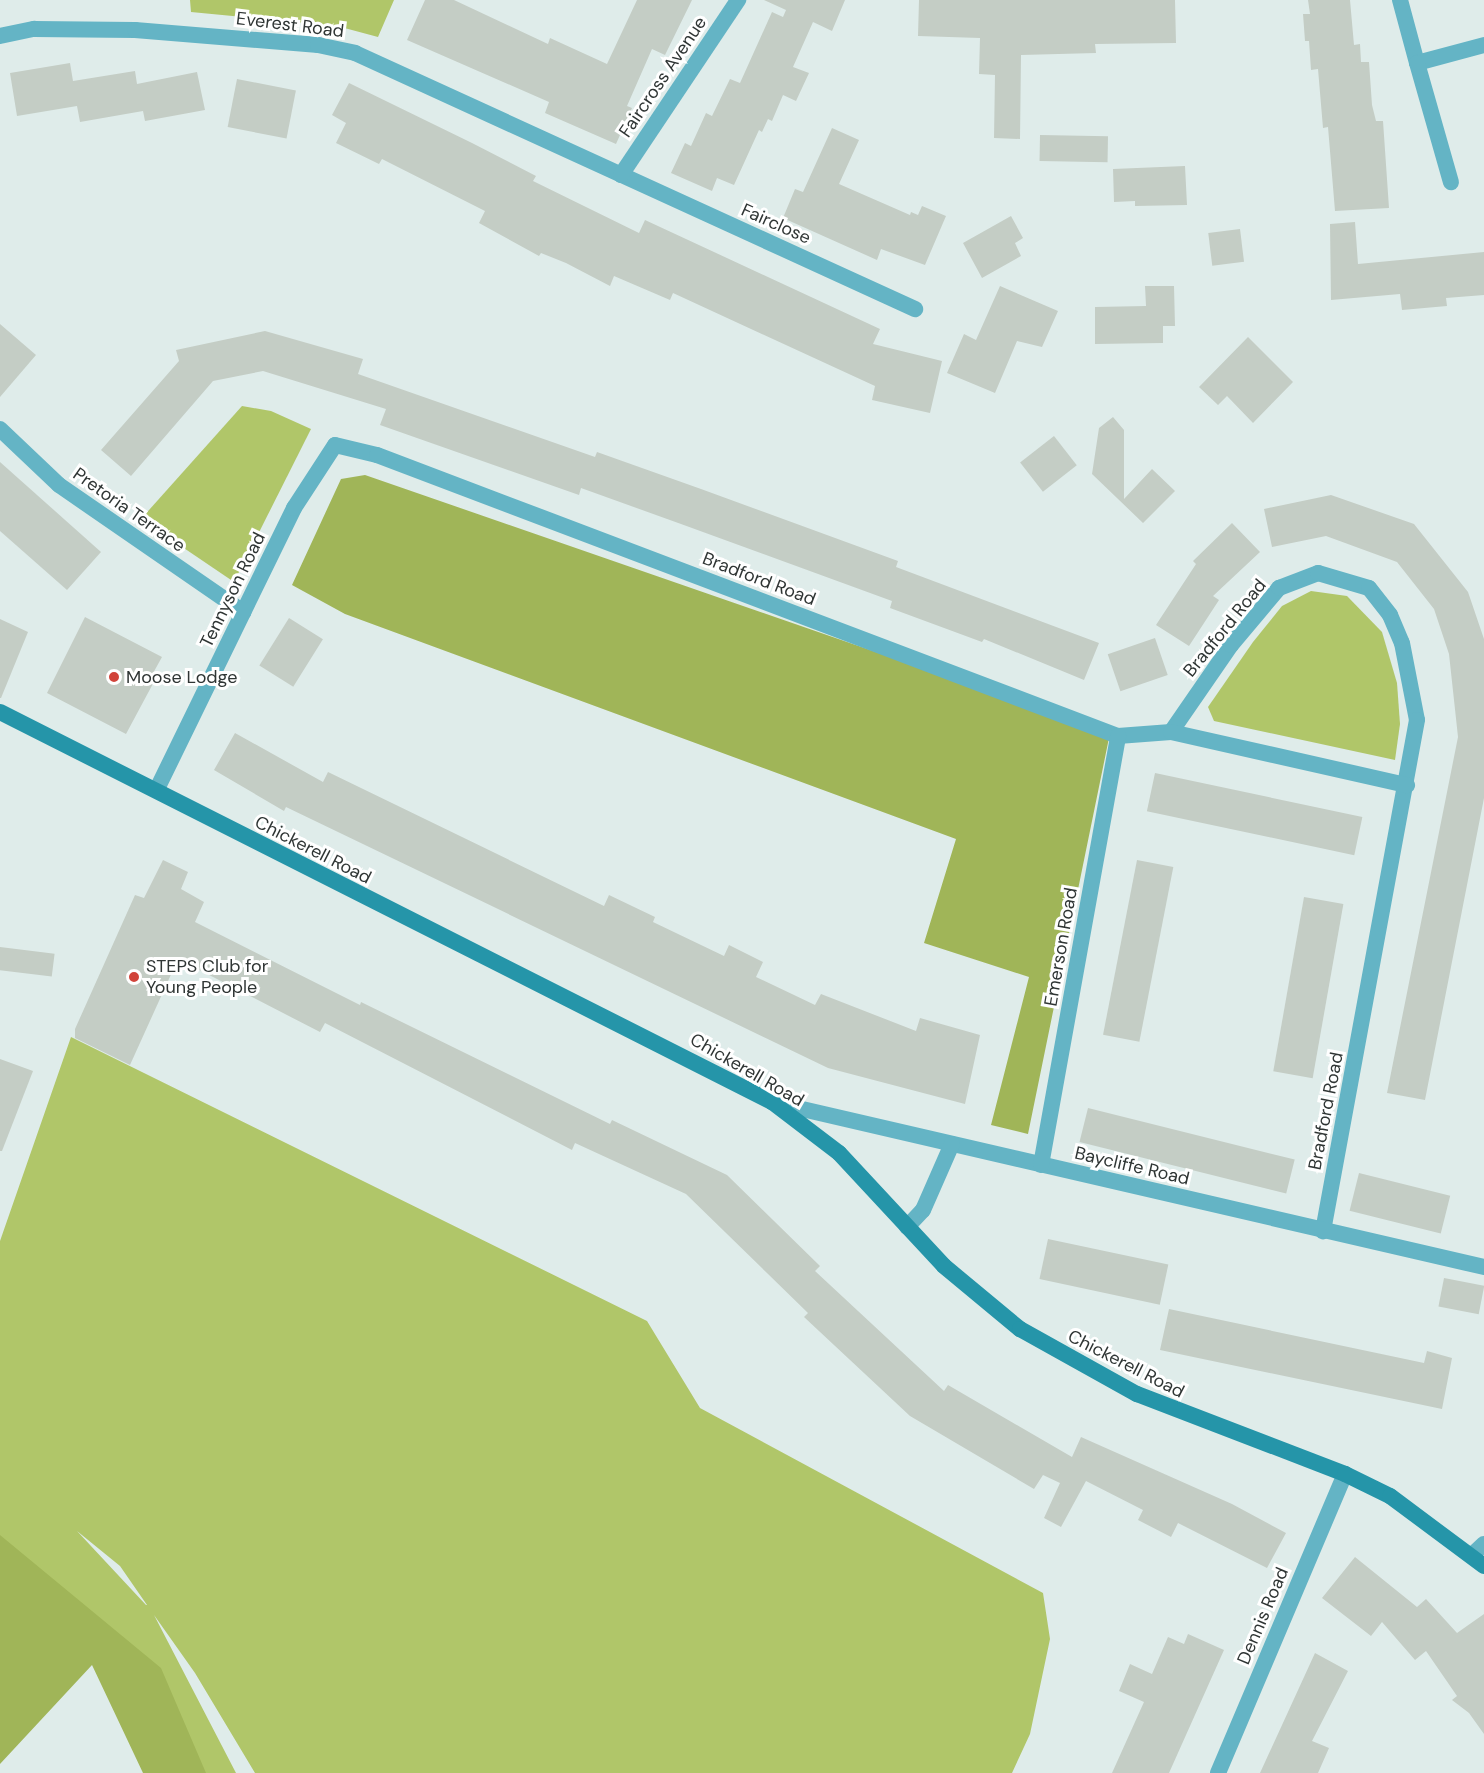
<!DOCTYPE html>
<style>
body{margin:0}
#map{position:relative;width:1484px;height:1773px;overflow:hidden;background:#dfecea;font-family:"DM Sans",sans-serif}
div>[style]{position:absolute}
.green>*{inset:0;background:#b0c669}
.forest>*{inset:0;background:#a0b558}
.building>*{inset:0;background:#c4cdc5;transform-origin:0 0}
.minor>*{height:16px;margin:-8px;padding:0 8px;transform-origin:8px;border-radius:8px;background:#64b4c5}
.secondary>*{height:16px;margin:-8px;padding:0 8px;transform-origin:8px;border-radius:8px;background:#2595a9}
.dots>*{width:16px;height:16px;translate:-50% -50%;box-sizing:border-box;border:3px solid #fff;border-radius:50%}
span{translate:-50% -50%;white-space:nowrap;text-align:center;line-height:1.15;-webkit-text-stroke:6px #fff;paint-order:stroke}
.street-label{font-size:18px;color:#2f3534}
.poi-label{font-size:18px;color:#2f3534}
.left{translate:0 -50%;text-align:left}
</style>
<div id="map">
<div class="green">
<div style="clip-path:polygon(190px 0,394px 0,378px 37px,337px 26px,191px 12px)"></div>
<div style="clip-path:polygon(242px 406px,271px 411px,311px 429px,234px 582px,141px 519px)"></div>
<div style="clip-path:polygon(1311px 591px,1347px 596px,1382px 632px,1397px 683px,1400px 724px,1395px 760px,1214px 721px,1208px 707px,1253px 642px,1282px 606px)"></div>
<div style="clip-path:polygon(evenodd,71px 1037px,647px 1321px,700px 1408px,1043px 1593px,1050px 1639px,1030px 1734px,1012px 1773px,255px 1773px,195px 1673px,154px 1615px,236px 1773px,201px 1773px,0 1541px,0 1241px,71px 1037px,77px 1531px,120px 1566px,147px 1605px,146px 1605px,77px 1531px)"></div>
</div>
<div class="forest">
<div style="clip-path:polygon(365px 475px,1110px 733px,1028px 1134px,991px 1125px,1029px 977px,924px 943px,956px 839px,345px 614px,292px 585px,341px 479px)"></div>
<div style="clip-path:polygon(0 1535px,161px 1668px,206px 1773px,143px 1773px,92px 1665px,0 1764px)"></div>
</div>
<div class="building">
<div style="clip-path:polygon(425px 0,454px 0,548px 44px,550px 38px,607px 64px,637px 0,692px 0,665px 55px,652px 49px,627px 106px,632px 108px,616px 144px,545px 113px,549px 102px,407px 40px)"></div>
<div style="clip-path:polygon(764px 0,845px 0,832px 31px,813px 22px,793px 67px,809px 73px,796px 101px,783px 95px,772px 121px,768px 119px,762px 132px,759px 130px,734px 185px,717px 178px,712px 191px,671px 173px,685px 143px,691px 146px,706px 113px,712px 116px,730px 79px,740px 83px,772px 12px,783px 17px,786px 10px)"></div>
<div style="clip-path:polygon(919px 0,1175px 0,1176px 43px,1095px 44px,1096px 53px,1021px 55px,1020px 139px,994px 138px,995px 75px,979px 74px,980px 38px,918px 36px)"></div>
<div style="clip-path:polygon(1308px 0,1350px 0,1354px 45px,1360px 44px,1361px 62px,1369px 62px,1372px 105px,1376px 121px,1383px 121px,1389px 208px,1335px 211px,1328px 127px,1323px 128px,1318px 69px,1311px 70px,1309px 41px,1305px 41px,1303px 14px,1310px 14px)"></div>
<div style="clip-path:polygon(70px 63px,73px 81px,135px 71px,137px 84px,197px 72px,205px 110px,145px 121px,143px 111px,80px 122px,77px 106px,17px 116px,10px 73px)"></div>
<div style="left:237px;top:79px;width:60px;height:49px;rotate:11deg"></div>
<div style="clip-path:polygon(349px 83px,472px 143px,536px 176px,533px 181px,639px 233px,645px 220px,880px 329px,873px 344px,942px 361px,930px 413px,872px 400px,875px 386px,673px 293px,670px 300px,614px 276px,610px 286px,566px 263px,541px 253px,539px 256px,479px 223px,485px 211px,382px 159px,379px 164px,336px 143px,346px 123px,332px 115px)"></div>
<div style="clip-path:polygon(832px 128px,859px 140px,839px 184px,910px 215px,911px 212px,918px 215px,922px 206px,946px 216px,925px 265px,881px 249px,877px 260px,783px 218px,795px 189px,803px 192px)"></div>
<div style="left:1040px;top:135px;width:68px;height:26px;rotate:1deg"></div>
<div style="clip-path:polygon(1185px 166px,1187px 205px,1135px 206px,1135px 201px,1114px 202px,1113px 169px)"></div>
<div style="clip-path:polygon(1011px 216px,1023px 238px,1015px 243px,1021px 256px,982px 278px,963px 243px)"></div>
<div style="clip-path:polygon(1355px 222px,1358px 264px,1484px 252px,1484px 295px,1446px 298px,1447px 306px,1402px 310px,1400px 294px,1331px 300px,1330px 224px)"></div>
<div style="left:1240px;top:229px;width:33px;height:32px;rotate:83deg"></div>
<div style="clip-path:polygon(1000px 286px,1058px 311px,1042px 347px,1017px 341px,995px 393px,947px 373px,964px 334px,976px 340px)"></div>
<div style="clip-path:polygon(1145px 286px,1174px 286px,1175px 326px,1163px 326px,1163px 343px,1095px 344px,1095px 307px,1146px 306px)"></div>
<div style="clip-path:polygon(0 324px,36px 355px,0 397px)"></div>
<div style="clip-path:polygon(265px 331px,363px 359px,358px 374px,595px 457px,597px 452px,701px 489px,898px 561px,896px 567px,1099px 643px,1084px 680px,984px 639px,982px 642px,890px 608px,892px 601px,681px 524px,581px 488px,579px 495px,380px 425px,386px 409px,263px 371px,213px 381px,131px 476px,101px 450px,179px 361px,176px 350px)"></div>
<div style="clip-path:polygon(1248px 337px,1293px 382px,1253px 423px,1227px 396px,1218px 405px,1199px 387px)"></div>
<div style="clip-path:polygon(1113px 417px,1124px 430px,1124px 499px,1152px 469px,1175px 491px,1143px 523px,1092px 474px,1099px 428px)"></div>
<div style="left:1054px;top:436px;width:37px;height:43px;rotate:52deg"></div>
<div style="clip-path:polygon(0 462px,101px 552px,67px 590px,0 531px)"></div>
<div style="clip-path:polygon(1331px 495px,1414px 524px,1468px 592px,1484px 639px,1484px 798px,1425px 1100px,1387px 1093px,1458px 737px,1449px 654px,1434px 609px,1397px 562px,1326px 536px,1272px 547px,1264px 509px)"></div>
<div style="clip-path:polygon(1232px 523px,1260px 552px,1213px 596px,1219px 600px,1189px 646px,1156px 625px,1196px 564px,1193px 561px)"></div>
<div style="clip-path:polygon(85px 617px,162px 657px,152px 675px,156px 678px,126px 734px,47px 693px)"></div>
<div style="left:289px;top:618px;width:40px;height:56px;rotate:32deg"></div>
<div style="clip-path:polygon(0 619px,28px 632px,1px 698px,0 698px)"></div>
<div style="left:1155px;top:638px;width:39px;height:50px;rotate:71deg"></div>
<div style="clip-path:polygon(235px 733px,323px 782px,328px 772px,604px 906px,609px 895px,655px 917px,653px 922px,724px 956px,729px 945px,763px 962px,756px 977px,815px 1005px,821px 994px,916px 1031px,920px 1018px,980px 1035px,965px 1104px,828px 1068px,286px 807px,284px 811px,214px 770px)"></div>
<div style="left:1155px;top:773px;width:212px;height:39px;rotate:12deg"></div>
<div style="clip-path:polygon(163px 860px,188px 872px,181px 889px,204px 902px,195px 922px,360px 1005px,361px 1002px,610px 1124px,612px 1120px,727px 1175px,820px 1266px,815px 1271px,944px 1391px,948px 1385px,1072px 1457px,1081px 1437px,1232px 1504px,1286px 1533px,1267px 1568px,1178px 1523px,1171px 1537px,1138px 1520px,1143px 1510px,1086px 1481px,1061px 1527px,1044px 1518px,1060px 1483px,1043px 1475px,1034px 1489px,910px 1416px,804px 1317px,808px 1313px,686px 1194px,575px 1143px,572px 1150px,325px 1023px,320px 1032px,178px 959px,130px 1065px,75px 1038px,75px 1029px,135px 895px,144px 898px)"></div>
<div style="left:1137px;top:860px;width:37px;height:178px;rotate:11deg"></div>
<div style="left:1304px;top:897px;width:40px;height:177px;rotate:10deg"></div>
<div style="left:0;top:947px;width:55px;height:23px;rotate:7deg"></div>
<div style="clip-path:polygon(0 1059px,33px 1071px,2px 1151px,0 1151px)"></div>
<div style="left:1088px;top:1108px;width:213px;height:35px;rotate:14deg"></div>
<div style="left:1359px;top:1173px;width:94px;height:39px;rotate:14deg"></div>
<div style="left:1048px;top:1239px;width:123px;height:41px;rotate:12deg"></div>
<div style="left:1444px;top:1278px;width:41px;height:29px;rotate:11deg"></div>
<div style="clip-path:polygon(1169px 1309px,1424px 1363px,1427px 1351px,1452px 1358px,1442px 1409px,1160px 1350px)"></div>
<div style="clip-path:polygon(1355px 1557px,1417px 1607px,1426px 1599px,1457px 1633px,1484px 1614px,1484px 1734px,1469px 1713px,1452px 1700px,1457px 1696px,1426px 1651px,1415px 1660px,1382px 1622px,1371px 1636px,1322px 1598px)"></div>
<div style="clip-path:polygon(1188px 1634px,1224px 1650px,1169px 1773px,1112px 1773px,1144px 1702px,1119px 1691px,1130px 1664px,1152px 1674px,1168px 1637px,1184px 1644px)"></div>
<div style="clip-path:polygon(1315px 1653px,1348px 1671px,1312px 1741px,1329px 1748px,1318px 1773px,1260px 1773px)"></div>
</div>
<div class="minor">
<div style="left:1400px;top:0;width:65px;rotate:74.9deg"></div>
<div style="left:1417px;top:63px;width:69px;rotate:-15deg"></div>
<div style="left:0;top:36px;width:35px;rotate:-12deg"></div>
<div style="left:34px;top:29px;width:101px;rotate:0.6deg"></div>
<div style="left:135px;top:30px;width:184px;rotate:4.7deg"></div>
<div style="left:318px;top:45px;width:38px;rotate:12deg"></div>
<div style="left:355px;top:53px;width:616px;rotate:24.57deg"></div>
<div style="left:1417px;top:63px;width:124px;rotate:74.1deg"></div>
<div style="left:621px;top:175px;width:211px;rotate:-56.2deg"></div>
<div style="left:0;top:429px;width:81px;rotate:43.5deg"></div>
<div style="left:59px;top:485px;width:224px;rotate:34.6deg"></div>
<div style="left:1171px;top:732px;width:106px;rotate:-55.4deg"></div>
<div style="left:1231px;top:645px;width:75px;rotate:-49.9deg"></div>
<div style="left:1279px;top:588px;width:42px;rotate:-21deg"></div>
<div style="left:1318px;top:573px;width:53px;rotate:16.4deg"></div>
<div style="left:1369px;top:588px;width:34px;rotate:52deg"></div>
<div style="left:1390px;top:615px;width:30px;rotate:67deg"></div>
<div style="left:1402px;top:643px;width:78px;rotate:79deg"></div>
<div style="left:1417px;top:720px;width:520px;rotate:100.42deg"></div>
<div style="left:157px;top:789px;width:313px;rotate:-64deg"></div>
<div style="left:294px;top:508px;width:75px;rotate:-56.9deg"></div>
<div style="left:335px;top:445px;width:43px;rotate:13.4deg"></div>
<div style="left:377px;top:455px;width:792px;rotate:20.77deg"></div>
<div style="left:1118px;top:736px;width:53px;rotate:-4.3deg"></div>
<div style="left:1171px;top:732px;width:242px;rotate:12.7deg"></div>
<div style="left:772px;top:1102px;width:731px;rotate:13.05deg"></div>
<div style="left:1041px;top:1165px;width:436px;rotate:-79.8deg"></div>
<div style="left:907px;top:1227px;width:23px;rotate:-47deg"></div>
<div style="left:923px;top:1210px;width:72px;rotate:-66.3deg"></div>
<div style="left:1472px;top:1555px;width:16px;rotate:-43deg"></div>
<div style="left:1218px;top:1773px;width:325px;rotate:-67deg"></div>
</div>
<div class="secondary">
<div style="left:0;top:712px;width:865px;rotate:26.8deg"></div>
<div style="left:772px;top:1102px;width:84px;rotate:37.3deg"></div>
<div style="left:839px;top:1153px;width:154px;rotate:47.1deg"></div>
<div style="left:944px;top:1266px;width:99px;rotate:39.7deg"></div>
<div style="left:1020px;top:1329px;width:134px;rotate:29.1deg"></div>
<div style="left:1137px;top:1394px;width:223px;rotate:21deg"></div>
<div style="left:1345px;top:1474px;width:50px;rotate:26.1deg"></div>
<div style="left:1390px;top:1496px;width:117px;rotate:36.7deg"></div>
</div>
<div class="dots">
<div style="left:114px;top:677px;background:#d1433a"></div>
<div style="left:134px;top:977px;background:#d1433a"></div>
</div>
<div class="street-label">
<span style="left:290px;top:25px;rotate:7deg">Everest Road</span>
<span style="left:663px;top:77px;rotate:-56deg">Faircross Avenue</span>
<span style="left:776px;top:224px;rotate:24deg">Fairclose</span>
<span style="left:129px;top:510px;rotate:35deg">Pretoria Terrace</span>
<span style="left:759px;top:579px;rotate:21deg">Bradford Road</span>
<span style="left:233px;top:590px;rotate:-64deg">Tennyson Road</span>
<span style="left:1225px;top:628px;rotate:-51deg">Bradford Road</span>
<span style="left:313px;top:850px;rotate:27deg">Chickerell Road</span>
<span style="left:1061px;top:947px;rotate:-80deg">Emerson Road</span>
<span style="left:747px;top:1070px;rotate:30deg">Chickerell Road</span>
<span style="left:1326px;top:1111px;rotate:-79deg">Bradford Road</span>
<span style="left:1132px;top:1166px;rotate:13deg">Baycliffe Road</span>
<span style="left:1126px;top:1364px;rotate:27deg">Chickerell Road</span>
<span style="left:1263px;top:1616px;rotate:-67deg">Dennis Road</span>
</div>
<div class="poi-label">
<span class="left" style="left:126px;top:677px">Moose Lodge</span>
<span class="left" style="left:146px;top:977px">STEPS Club for<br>Young People</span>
</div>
</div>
